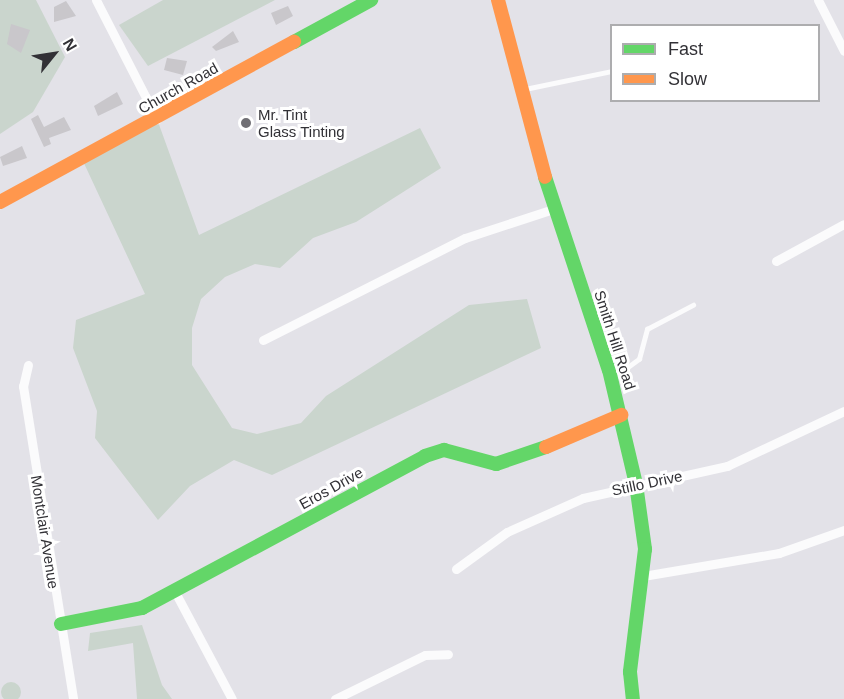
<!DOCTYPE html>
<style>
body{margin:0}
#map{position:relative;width:844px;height:699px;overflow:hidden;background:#e3e2e8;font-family:Arial,sans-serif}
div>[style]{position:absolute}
.green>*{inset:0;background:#cad5cd}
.round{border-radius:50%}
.building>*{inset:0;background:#c9c7cb}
.lane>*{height:4.5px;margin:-2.25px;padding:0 2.25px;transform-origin:2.25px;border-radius:2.25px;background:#fbfbfc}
.street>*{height:9px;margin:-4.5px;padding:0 4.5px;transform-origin:4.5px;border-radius:4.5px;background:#fbfbfc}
.fast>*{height:14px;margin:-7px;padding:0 7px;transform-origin:7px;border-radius:7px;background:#63d668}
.slow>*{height:14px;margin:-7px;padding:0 7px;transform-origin:7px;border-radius:7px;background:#ff974d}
.dots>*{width:16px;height:16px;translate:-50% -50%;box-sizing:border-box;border:3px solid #fff;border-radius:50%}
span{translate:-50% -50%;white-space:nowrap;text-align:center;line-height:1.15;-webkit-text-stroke:6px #fff;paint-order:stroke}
.street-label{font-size:15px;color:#323136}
.poi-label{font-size:15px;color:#323136}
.left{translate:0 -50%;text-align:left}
.legend{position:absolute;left:610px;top:24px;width:210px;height:78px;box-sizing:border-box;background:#fff;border:2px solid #adadaf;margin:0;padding:8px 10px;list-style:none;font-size:18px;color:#323136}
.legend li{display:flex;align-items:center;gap:12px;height:30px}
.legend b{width:30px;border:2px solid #adadaf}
.north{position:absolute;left:24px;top:24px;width:60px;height:60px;-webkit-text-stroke:4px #fff;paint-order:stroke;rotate:60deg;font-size:16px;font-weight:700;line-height:24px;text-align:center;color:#323136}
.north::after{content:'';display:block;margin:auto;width:21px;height:27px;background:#323136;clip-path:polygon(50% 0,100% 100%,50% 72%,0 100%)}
</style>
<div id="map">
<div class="green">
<div style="clip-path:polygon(0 0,36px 0,65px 57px,33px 112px,0 134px)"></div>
<div style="clip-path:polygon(163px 0,275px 0,148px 66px,119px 25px)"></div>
<div style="clip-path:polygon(157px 119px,199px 235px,420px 128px,441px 168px,356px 222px,313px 238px,280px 268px,255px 264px,225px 277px,201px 299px,192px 328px,192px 365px,232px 428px,257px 434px,301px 423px,326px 396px,469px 305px,527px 299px,541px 348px,272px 475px,234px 460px,190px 486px,158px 520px,95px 438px,97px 411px,73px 348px,76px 320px,145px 294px,82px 159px)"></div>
<div style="clip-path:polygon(142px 625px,162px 685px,172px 699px,137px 699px,133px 643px,88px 651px,90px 633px)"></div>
<div class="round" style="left:1px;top:682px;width:20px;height:20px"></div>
</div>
<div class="building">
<div style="clip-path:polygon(66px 1px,76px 16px,54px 22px,54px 7px)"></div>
<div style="clip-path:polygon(288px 6px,293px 16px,276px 25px,271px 13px)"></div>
<div style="clip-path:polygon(11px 24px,30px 30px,21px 53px,7px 44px)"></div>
<div style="clip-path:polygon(233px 31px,239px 42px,216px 51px,212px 47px)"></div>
<div style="clip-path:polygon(167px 58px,187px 61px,183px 75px,164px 70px)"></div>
<div style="clip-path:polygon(117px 92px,123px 104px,98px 116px,94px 106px)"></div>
<div style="clip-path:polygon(38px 115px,44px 127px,64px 117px,71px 130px,49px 138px,51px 144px,44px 147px,31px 119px)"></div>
<div style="clip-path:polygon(22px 146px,27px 158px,3px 166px,0 157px)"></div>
</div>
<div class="lane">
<div style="left:520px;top:90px;width:94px;rotate:-11.7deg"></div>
<div style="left:614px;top:377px;width:31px;rotate:-36deg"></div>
<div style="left:639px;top:359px;width:31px;rotate:-75deg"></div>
<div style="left:647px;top:329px;width:52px;rotate:-27.6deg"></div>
</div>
<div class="street">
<div style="left:96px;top:0;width:134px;rotate:62.9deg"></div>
<div style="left:818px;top:0;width:57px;rotate:63deg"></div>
<div style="left:776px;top:261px;width:77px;rotate:-28.6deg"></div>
<div style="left:263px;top:340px;width:226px;rotate:-26.8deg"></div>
<div style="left:465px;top:238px;width:93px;rotate:-18.2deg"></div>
<div style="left:28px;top:365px;width:22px;rotate:103deg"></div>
<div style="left:23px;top:386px;width:317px;rotate:80.9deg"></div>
<div style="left:456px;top:569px;width:63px;rotate:-36deg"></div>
<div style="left:507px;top:532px;width:83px;rotate:-24.1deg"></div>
<div style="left:583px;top:498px;width:148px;rotate:-12.5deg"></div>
<div style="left:727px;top:466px;width:129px;rotate:-25.2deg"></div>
<div style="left:643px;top:576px;width:138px;rotate:-9.6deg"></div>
<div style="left:779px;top:553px;width:69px;rotate:-19.5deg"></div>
<div style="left:174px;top:590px;width:123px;rotate:62deg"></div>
<div style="left:335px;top:699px;width:100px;rotate:-26.1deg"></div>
<div style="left:425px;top:655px;width:23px;rotate:-2deg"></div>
</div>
<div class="fast">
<div style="left:294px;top:42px;width:88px;rotate:-28.6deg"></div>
<div style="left:545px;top:177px;width:203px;rotate:71.7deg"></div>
<div style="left:609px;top:370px;width:117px;rotate:76.7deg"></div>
<div style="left:636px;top:484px;width:66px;rotate:82.1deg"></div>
<div style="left:645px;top:549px;width:124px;rotate:97deg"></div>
<div style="left:630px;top:672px;width:27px;rotate:84deg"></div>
<div style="left:61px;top:624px;width:83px;rotate:-11.2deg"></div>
<div style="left:142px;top:608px;width:321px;rotate:-28.2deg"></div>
<div style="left:425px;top:456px;width:20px;rotate:-18deg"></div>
<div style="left:444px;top:450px;width:54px;rotate:15.1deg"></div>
<div style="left:496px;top:464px;width:53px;rotate:-18.8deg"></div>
</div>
<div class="slow">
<div style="left:498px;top:0;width:183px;rotate:75.1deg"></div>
<div style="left:0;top:202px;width:335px;rotate:-28.6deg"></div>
<div style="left:546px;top:447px;width:82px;rotate:-23.1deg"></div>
</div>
<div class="dots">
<div style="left:246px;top:123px;background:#706f74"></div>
</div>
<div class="street-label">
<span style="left:178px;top:88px;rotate:-29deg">Church Road</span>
<span style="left:615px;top:340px;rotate:72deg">Smith Hill Road</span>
<span style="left:647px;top:483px;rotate:-12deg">Stillo Drive</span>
<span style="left:331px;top:488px;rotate:-29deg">Eros Drive</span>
<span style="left:45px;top:532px;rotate:81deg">Montclair Avenue</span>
</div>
<div class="poi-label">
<span class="left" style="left:258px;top:123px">Mr. Tint<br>Glass Tinting</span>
</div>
<ul class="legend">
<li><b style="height:8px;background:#63d668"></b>Fast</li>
<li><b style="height:8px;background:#ff974d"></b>Slow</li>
</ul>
<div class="north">N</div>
</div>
